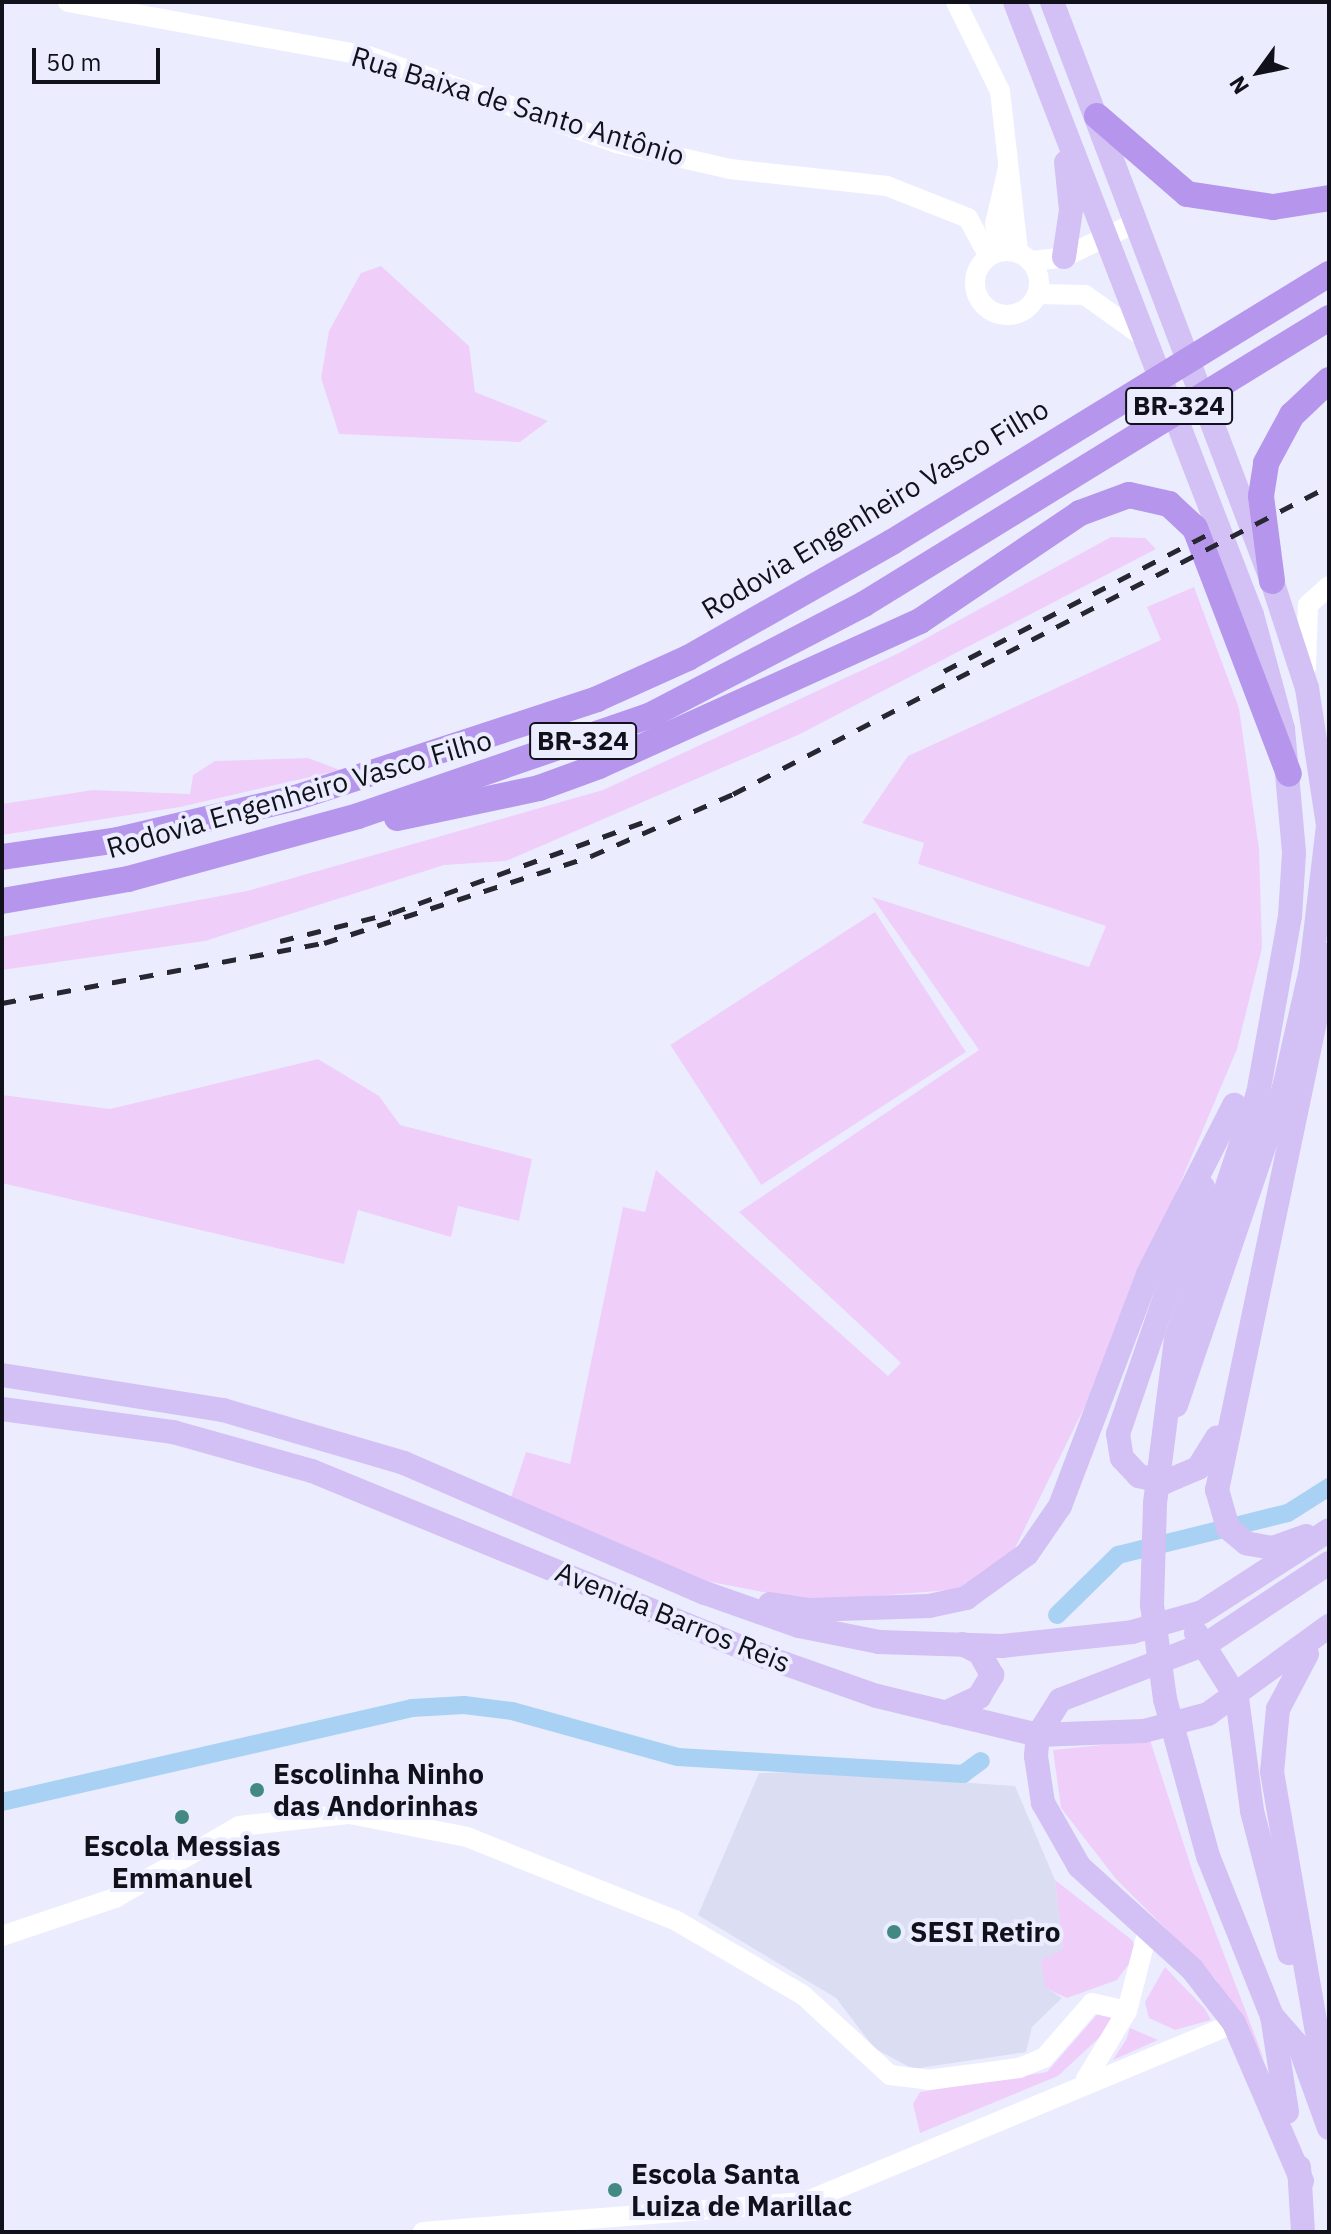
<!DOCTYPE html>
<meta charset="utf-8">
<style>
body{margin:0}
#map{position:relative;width:1331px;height:2234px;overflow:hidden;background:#ebedff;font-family:"IBM Plex Sans",sans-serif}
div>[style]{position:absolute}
.built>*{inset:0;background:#dbddf2}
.green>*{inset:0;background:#efcff9;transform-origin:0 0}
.canal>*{height:18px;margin:-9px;padding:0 9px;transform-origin:9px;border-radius:9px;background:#a9d1f3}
.secondary>*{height:20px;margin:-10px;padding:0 10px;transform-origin:10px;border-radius:10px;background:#fff}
.secondary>.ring{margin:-10px;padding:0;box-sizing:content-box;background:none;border:20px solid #fff;border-radius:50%}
.primary>*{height:24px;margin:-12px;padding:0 12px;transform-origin:12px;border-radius:12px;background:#d3c0f4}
.highway>*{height:26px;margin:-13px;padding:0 13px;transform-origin:13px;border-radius:13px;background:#b596ec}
.rail>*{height:5px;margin-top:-2.5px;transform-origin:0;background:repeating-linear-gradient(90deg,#272732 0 14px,transparent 0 28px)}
.dots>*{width:22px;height:22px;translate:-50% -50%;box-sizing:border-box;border:4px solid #ebedff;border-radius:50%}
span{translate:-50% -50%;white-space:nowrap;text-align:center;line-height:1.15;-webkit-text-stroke:8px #ebedff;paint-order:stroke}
.shield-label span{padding:2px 6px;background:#ebedff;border:2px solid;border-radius:6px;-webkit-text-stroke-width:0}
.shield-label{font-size:26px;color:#11111b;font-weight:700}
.street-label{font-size:28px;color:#11111b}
.poi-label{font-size:28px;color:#11111b;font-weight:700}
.left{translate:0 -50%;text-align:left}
.frame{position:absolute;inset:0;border:4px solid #11111b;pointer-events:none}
.north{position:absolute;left:1219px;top:32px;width:80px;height:80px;-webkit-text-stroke:6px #ebedff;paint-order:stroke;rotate:237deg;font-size:22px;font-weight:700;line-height:32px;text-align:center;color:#11111b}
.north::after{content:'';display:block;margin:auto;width:28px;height:36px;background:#11111b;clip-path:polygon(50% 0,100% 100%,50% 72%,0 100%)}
.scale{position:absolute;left:32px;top:48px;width:128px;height:36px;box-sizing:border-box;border:4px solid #11111b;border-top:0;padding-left:10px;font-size:24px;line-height:28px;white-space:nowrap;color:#11111b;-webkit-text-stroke:6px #ebedff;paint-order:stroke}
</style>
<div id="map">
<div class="built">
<div style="clip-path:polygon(809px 1772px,1015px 1786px,1055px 1880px,1063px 1949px,1045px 1987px,1062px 1998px,1032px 2027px,1026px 2052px,913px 2069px,874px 2048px,836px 1998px,698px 1915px,759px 1773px)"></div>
</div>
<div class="green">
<div style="clip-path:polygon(381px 266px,469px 346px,475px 392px,548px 421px,520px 442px,339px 434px,321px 378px,329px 331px,361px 273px)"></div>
<div style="clip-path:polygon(1111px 537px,1145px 538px,1156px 549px,798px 735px,506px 861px,444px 865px,205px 941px,2px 970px,2px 937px,247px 891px,603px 790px,899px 653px)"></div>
<div style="clip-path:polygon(1194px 587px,1239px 708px,1259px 849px,1262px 948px,1237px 1049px,1091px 1394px,1013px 1552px,963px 1589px,810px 1601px,706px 1581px,511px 1497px,526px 1452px,570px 1464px,623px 1207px,645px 1212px,656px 1170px,888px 1376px,901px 1363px,739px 1212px,979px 1050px,872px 897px,1089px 967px,1106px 926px,918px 864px,924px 843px,862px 823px,908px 756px,1161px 640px,1147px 607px)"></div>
<div style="clip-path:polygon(308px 758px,340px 770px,180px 807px,2px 835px,2px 804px,93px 790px,190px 794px,193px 775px,215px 761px)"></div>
<div style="left:875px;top:912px;width:167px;height:244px;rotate:57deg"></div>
<div style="clip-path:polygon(318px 1059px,379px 1096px,400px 1125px,532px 1159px,519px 1221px,458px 1206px,451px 1237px,358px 1210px,344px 1264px,2px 1183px,2px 1095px,110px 1109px)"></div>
<div style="clip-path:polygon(1150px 1740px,1194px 1876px,1264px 2059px,1215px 1978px,1116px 1879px,1061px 1808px,1053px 1750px)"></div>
<div style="clip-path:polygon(1055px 1880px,1132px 1940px,1137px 1953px,1117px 1980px,1067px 1998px,1045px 1988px,1041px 1960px,1063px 1949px)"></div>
<div style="clip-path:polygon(1165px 1967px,1205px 2009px,1211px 2020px,1175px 2030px,1149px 2018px,1145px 2002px)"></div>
<div style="clip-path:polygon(1101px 2010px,1114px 2016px,1101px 2036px,1058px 2076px,920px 2133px,913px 2104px,920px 2092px,1047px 2072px)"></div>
<div style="clip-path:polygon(1130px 2028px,1158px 2040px,1113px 2060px,1126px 2040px)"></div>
</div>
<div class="canal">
<div style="left:1057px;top:1615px;width:86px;rotate:-44.5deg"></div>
<div style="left:1118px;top:1555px;width:175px;rotate:-13.9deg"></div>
<div style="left:1288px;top:1513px;width:49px;rotate:-32.4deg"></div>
<div style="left:2px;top:1802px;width:421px;rotate:-12.9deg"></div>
<div style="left:412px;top:1708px;width:52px;rotate:-3.3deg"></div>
<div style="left:464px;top:1705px;width:48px;rotate:7.1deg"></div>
<div style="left:512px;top:1711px;width:172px;rotate:15.5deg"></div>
<div style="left:678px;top:1757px;width:286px;rotate:3.4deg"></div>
<div style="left:963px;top:1774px;width:22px;rotate:-36deg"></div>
</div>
<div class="secondary">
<div style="left:68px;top:2px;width:305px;rotate:10.2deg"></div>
<div style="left:368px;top:56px;width:263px;rotate:19.3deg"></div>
<div style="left:616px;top:143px;width:117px;rotate:12.8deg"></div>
<div style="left:730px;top:169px;width:158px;rotate:6.2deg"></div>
<div style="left:887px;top:186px;width:87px;rotate:21.6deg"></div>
<div style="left:968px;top:218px;width:44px;rotate:61.7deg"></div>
<div style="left:956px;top:2px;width:99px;rotate:63.7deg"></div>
<div style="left:1000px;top:91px;width:162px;rotate:83.6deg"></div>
<div class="ring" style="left:975px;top:251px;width:44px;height:44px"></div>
<div style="left:999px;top:251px;width:27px;rotate:-98deg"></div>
<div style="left:995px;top:224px;width:57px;rotate:-76.9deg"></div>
<div style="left:1031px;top:261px;width:31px;rotate:-6deg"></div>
<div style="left:1062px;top:258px;width:83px;rotate:-25.6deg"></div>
<div style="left:1038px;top:294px;width:47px;rotate:1.2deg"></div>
<div style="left:1085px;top:295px;width:74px;rotate:35.6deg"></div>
<div style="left:1306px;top:668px;width:63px;rotate:-88.2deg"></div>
<div style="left:1308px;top:605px;width:28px;rotate:-42deg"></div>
<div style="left:2px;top:1936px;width:119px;rotate:-18.6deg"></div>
<div style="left:115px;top:1898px;width:143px;rotate:-30.1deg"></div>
<div style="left:239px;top:1826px;width:112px;rotate:-6.2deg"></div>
<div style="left:350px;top:1814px;width:119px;rotate:11.1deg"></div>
<div style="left:467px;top:1837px;width:224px;rotate:21.8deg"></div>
<div style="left:675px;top:1920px;width:148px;rotate:30.4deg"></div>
<div style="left:803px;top:1995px;width:118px;rotate:42.6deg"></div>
<div style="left:890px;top:2075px;width:38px;rotate:7deg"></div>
<div style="left:928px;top:2080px;width:92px;rotate:-7.5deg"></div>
<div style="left:1019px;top:2068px;width:27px;rotate:-22deg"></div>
<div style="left:1044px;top:2058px;width:73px;rotate:-48.9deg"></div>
<div style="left:1092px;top:2003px;width:36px;rotate:13deg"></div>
<div style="left:1086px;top:2079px;width:79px;rotate:-58.9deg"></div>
<div style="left:1127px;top:2011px;width:84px;rotate:-75.5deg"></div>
<div style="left:423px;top:2232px;width:383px;rotate:-4.5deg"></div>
<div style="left:805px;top:2202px;width:465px;rotate:-22.6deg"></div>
</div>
<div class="primary">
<div style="left:1015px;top:2px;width:657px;rotate:68.86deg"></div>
<div style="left:1252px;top:615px;width:118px;rotate:74.8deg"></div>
<div style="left:1283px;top:729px;width:124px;rotate:84.9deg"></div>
<div style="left:1294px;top:853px;width:63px;rotate:93.6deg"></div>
<div style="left:1290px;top:916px;width:180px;rotate:100.2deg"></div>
<div style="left:1258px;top:1093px;width:259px;rotate:108.4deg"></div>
<div style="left:1176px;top:1339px;width:166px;rotate:97.3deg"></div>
<div style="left:1155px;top:1504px;width:101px;rotate:91.7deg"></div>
<div style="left:1152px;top:1605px;width:95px;rotate:82.1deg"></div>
<div style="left:1165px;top:1699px;width:163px;rotate:74.7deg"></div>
<div style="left:1208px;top:1856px;width:172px;rotate:68.2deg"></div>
<div style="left:1272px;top:2016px;width:43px;rotate:48.8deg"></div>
<div style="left:1300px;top:2048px;width:85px;rotate:70.1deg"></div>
<div style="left:1052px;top:2px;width:619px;rotate:69.19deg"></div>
<div style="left:1272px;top:581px;width:113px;rotate:71.9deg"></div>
<div style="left:1307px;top:688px;width:140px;rotate:81.3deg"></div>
<div style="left:1328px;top:826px;width:144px;rotate:96.8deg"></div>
<div style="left:1311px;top:969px;width:122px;rotate:102.8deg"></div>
<div style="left:1284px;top:1088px;width:335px;rotate:108.8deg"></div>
<div style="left:1064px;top:257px;width:48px;rotate:-81.5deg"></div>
<div style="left:1071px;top:210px;width:48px;rotate:-95.9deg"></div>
<div style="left:1203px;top:1187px;width:261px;rotate:109deg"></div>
<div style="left:1118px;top:1434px;width:24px;rotate:81deg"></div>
<div style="left:1122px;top:1458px;width:25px;rotate:47deg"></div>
<div style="left:1139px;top:1476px;width:27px;rotate:13deg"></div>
<div style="left:1165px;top:1482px;width:36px;rotate:-23deg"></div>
<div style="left:1198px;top:1468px;width:36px;rotate:-58deg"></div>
<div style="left:2px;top:1375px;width:224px;rotate:9deg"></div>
<div style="left:223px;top:1410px;width:189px;rotate:16.3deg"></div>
<div style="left:404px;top:1463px;width:328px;rotate:23.4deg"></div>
<div style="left:705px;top:1593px;width:100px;rotate:19.3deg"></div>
<div style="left:799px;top:1626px;width:82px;rotate:11.3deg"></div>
<div style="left:879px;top:1642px;width:123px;rotate:1.9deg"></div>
<div style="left:1002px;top:1646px;width:131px;rotate:-6.1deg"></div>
<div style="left:1132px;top:1632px;width:73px;rotate:-15.9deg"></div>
<div style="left:1202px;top:1612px;width:151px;rotate:-32.8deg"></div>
<div style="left:2px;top:1409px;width:173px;rotate:7.7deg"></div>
<div style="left:173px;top:1432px;width:144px;rotate:15.7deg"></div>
<div style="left:312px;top:1471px;width:491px;rotate:22.3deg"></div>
<div style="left:766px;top:1657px;width:118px;rotate:19.4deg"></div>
<div style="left:877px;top:1696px;width:166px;rotate:13.6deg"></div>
<div style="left:1038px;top:1735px;width:106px;rotate:-2.2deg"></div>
<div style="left:1144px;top:1731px;width:66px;rotate:-14.9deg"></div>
<div style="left:1208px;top:1714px;width:150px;rotate:-36deg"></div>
<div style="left:1306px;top:1536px;width:35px;rotate:160deg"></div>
<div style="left:1273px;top:1548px;width:27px;rotate:-170deg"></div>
<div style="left:1246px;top:1543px;width:23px;rotate:-140deg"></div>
<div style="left:1228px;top:1528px;width:40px;rotate:-106deg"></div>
<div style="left:1217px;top:1490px;width:547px;rotate:-78.18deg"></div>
<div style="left:770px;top:1604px;width:38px;rotate:9deg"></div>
<div style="left:808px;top:1610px;width:121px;rotate:-1.9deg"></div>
<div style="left:929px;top:1606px;width:38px;rotate:-12deg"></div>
<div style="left:966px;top:1598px;width:75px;rotate:-35.8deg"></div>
<div style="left:1027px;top:1554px;width:58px;rotate:-55.5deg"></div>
<div style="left:1060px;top:1506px;width:248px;rotate:-69.2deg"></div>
<div style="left:1148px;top:1274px;width:190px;rotate:-63deg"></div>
<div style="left:1196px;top:1633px;width:77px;rotate:57.8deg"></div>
<div style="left:1237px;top:1698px;width:114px;rotate:82.4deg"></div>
<div style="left:1252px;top:1811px;width:147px;rotate:75.4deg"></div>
<div style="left:1307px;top:1654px;width:62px;rotate:117.8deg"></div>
<div style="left:1278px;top:1709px;width:63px;rotate:95.4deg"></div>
<div style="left:1272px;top:1772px;width:317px;rotate:80.2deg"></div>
<div style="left:945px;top:1713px;width:38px;rotate:-25deg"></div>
<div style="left:979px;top:1697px;width:26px;rotate:-59deg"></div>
<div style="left:992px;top:1675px;width:25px;rotate:-119deg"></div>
<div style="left:980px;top:1653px;width:20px;rotate:-153deg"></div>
<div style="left:1272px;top:2016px;width:97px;rotate:81.1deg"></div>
<div style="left:1299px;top:2167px;width:65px;rotate:86.5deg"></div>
<div style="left:1302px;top:2181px;width:172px;rotate:-113.3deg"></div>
<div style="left:1234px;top:2023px;width:68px;rotate:-127.9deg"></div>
<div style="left:1192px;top:1969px;width:153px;rotate:-137.7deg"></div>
<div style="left:1079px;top:1866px;width:73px;rotate:-119.7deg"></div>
<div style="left:1043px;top:1803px;width:48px;rotate:-98.5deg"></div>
<div style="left:1036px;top:1756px;width:21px;rotate:-85deg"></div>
<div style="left:1038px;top:1735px;width:41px;rotate:-57.8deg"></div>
<div style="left:1060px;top:1700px;width:159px;rotate:-21.1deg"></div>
<div style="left:1208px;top:1643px;width:145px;rotate:-33.5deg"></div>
</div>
<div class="highway">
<div style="left:1097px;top:116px;width:119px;rotate:40.9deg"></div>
<div style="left:1187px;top:194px;width:87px;rotate:8.6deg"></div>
<div style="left:1273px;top:207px;width:57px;rotate:-9.1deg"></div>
<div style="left:1272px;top:581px;width:86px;rotate:-97.4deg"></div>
<div style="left:1261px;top:496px;width:33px;rotate:-81deg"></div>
<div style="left:1266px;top:463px;width:55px;rotate:-61.6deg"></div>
<div style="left:1292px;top:415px;width:51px;rotate:-43.4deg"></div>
<div style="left:397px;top:818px;width:145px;rotate:-11.9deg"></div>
<div style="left:539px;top:788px;width:64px;rotate:-20.1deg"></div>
<div style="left:599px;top:766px;width:352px;rotate:-24.3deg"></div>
<div style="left:920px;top:621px;width:193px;rotate:-34deg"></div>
<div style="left:1080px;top:513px;width:52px;rotate:-20.2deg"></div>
<div style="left:1129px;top:495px;width:41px;rotate:12.7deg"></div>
<div style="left:1169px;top:504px;width:35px;rotate:43deg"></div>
<div style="left:1195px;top:528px;width:263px;rotate:69.1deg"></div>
<div style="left:2px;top:857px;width:117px;rotate:-8.3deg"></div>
<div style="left:118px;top:840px;width:182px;rotate:-13.3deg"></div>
<div style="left:295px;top:798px;width:318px;rotate:-18.1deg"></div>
<div style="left:597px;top:699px;width:100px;rotate:-24.3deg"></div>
<div style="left:688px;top:658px;width:235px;rotate:-29.6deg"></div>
<div style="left:892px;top:542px;width:513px;rotate:-31.52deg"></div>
<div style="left:2px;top:901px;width:128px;rotate:-9.9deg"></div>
<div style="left:128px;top:879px;width:238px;rotate:-15.3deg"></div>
<div style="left:358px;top:816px;width:308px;rotate:-19deg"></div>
<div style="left:649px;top:716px;width:242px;rotate:-27.5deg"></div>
<div style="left:864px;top:604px;width:546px;rotate:-31.59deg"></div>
</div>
<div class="rail">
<div style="left:944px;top:671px;width:304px;rotate:-27.4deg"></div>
<div style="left:280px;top:941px;width:115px;rotate:-14deg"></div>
<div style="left:392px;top:913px;width:276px;rotate:-19.9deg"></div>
<div style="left:2px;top:1003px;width:328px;rotate:-10.6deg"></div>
<div style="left:324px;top:943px;width:281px;rotate:-18deg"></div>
<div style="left:591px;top:856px;width:155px;rotate:-23.6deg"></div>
<div style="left:733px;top:794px;width:671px;rotate:-27.33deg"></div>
</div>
<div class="dots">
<div style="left:257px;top:1790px;background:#438983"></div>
<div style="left:182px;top:1817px;background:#438983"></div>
<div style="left:894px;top:1932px;background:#438983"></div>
<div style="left:615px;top:2190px;background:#438983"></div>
</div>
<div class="shield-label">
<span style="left:1179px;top:406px">BR-324</span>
<span style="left:583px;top:741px">BR-324</span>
</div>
<div class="street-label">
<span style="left:518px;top:106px;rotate:17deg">Rua Baixa de Santo Antônio</span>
<span style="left:875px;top:509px;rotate:-31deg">Rodovia Engenheiro Vasco Filho</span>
<span style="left:299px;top:794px;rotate:-16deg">Rodovia Engenheiro Vasco Filho</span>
<span style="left:673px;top:1617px;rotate:22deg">Avenida Barros Reis</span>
</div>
<div class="poi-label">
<span class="left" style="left:273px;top:1790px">Escolinha Ninho<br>das Andorinhas</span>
<span style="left:182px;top:1862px">Escola Messias<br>Emmanuel</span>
<span class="left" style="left:910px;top:1932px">SESI Retiro</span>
<span class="left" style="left:631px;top:2190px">Escola Santa<br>Luiza de Marillac</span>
</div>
<div class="frame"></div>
<div class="north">N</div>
<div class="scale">50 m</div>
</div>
